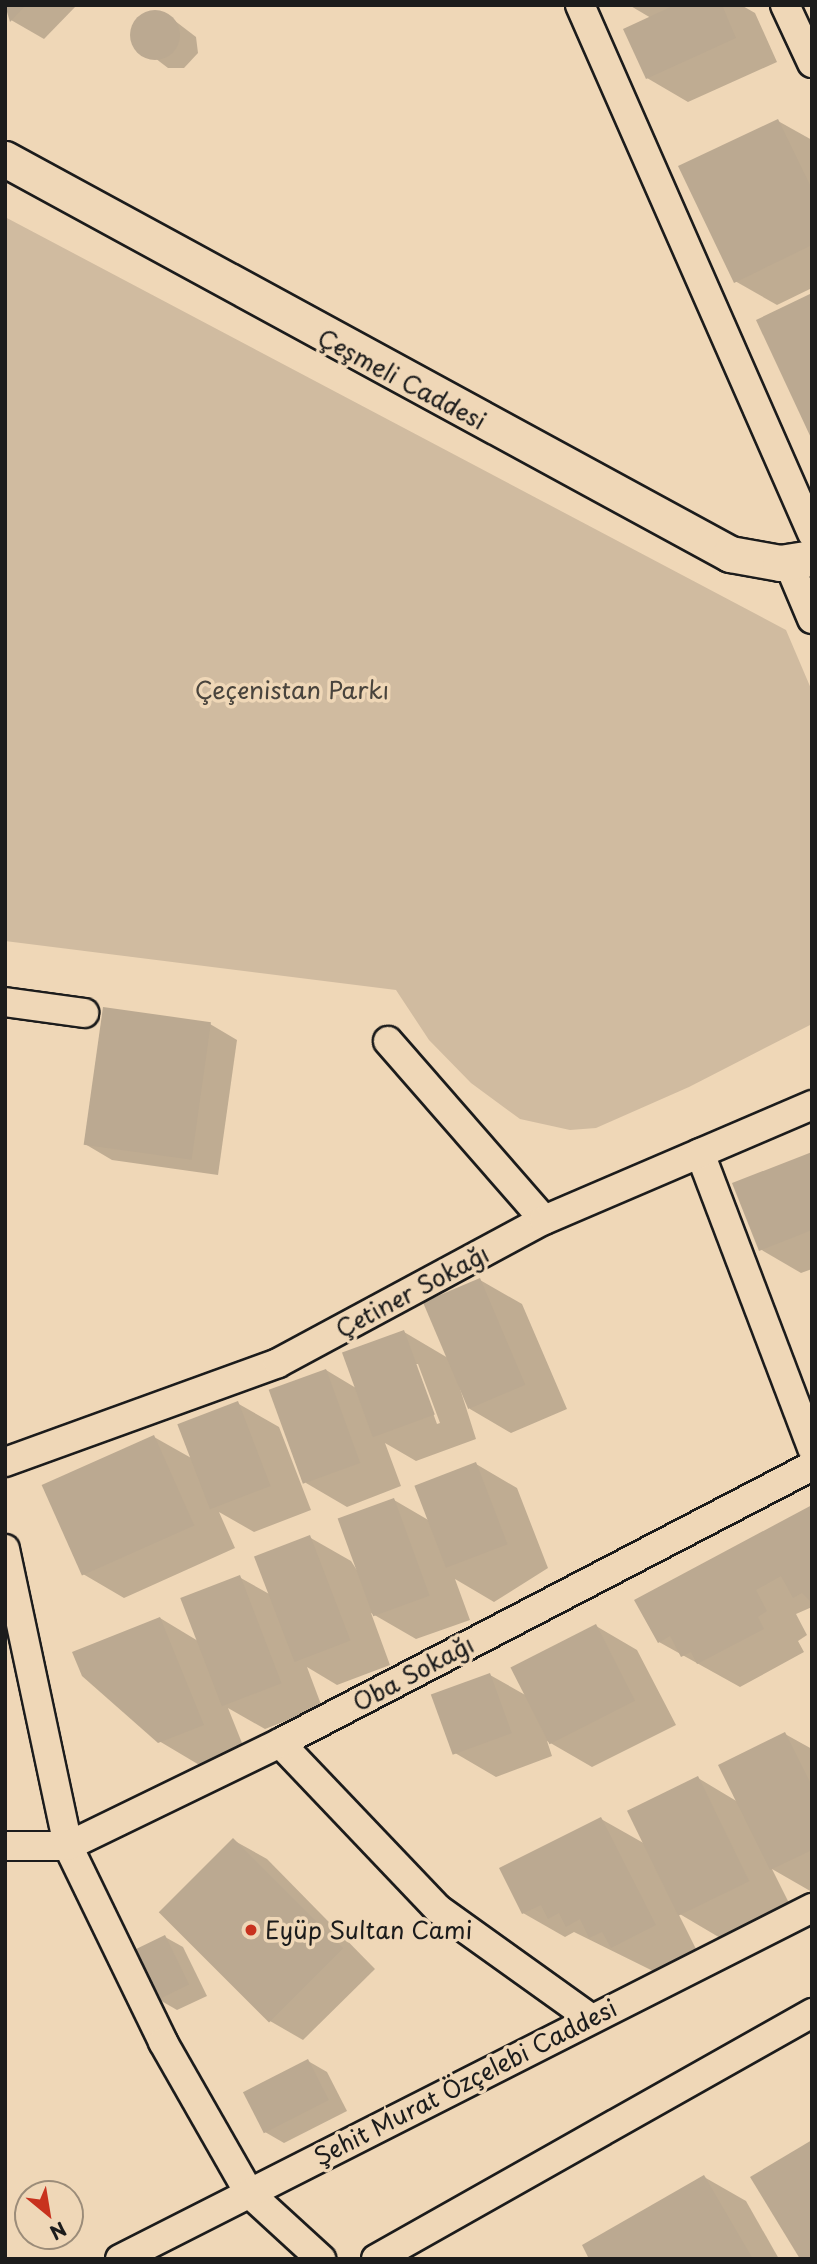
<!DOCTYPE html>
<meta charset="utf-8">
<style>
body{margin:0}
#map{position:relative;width:817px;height:2264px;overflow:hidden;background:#efd7b7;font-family:"Playpen Sans",sans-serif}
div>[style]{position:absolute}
.green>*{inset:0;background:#d0bba0}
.shadow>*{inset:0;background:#0003}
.building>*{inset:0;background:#bba991;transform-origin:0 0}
.round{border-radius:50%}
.roads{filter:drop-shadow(2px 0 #1c1c1c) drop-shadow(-2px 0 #1c1c1c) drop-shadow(0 2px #1c1c1c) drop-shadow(0 -2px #1c1c1c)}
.minor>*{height:28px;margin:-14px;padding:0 14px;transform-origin:14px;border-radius:14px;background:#efd7b7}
.tertiary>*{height:35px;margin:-17.5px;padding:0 17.5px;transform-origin:17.5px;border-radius:17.5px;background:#efd7b7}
.dots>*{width:19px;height:19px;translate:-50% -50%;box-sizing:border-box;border:4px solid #efd7b7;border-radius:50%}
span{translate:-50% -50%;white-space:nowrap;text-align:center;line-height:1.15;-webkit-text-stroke:7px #efd7b7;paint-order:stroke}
.street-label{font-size:24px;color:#1c1c1c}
.park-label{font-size:24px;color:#49443d}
.poi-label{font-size:24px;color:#1c1c1c}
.left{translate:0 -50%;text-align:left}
.frame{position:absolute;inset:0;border:7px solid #1c1c1c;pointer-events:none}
.north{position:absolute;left:14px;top:2180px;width:70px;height:70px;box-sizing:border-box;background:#efd7b7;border:2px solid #9b8c79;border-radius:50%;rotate:150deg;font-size:19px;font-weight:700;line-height:28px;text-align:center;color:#1c1c1c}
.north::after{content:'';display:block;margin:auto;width:24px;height:32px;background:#c8321e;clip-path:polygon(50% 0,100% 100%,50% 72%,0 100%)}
</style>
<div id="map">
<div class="green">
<div style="clip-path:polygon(5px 217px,786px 630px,812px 691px,812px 1024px,689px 1087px,596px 1128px,570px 1130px,520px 1119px,471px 1083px,429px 1040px,396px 990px,5px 941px)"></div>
</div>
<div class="shadow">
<div style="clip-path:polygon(5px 5px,77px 5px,44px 39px,11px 20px)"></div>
<div style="clip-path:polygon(629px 5px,741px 5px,755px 13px,777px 62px,688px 102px,647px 78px,651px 18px)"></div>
<div style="clip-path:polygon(150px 13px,166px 14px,196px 37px,198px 53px,184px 68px,168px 68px,134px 42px,134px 26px)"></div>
<div style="clip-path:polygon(778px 121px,812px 140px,812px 288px,777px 305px,735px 281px)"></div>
<div style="clip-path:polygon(210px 1024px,237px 1040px,218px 1175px,112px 1160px,85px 1144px)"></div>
<div style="clip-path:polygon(812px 1154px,812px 1269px,801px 1273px,760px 1249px)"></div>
<div style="clip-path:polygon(evenodd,480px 1280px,522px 1304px,567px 1409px,511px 1433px,470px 1409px,456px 1376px,476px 1439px,416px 1461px,385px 1443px,401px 1486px,347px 1507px,306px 1483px,326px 1370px,356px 1388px,404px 1332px,448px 1358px,480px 1280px,415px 1364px,418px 1364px,440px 1423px,437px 1424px,415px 1364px)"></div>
<div style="clip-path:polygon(237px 1403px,279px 1427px,311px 1510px,254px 1532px,219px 1512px,235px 1548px,124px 1598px,83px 1574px,154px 1437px,193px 1459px)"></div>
<div style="clip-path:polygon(476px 1464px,517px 1488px,548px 1568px,494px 1602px,455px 1579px,470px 1620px,416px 1639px,371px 1613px,390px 1665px,337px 1685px,307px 1667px,322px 1707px,265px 1729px,228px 1708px,244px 1748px,201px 1766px,159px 1741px,160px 1618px,198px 1641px,239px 1577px,271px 1595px,309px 1537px,351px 1561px,360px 1575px,394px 1500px,430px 1521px)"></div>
<div style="clip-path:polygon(812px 1507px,812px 1607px,796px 1614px,807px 1635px,798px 1641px,804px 1652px,740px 1687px,659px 1642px)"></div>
<div style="clip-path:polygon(596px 1626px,637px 1650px,676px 1725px,592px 1767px,547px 1741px,552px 1756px,496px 1777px,455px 1753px,490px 1675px,527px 1696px)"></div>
<div style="clip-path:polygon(785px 1734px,812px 1749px,812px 1892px,772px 1869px,790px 1905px,722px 1939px,678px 1913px,696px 1949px,653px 1971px,574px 1932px,565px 1937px,523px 1913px,601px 1819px,647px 1845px,698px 1778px,738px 1802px)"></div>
<div style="clip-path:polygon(233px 1840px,267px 1859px,375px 1969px,303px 2040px,270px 2021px)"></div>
<div style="clip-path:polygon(165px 1937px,183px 1947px,207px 1996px,177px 2010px,158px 1999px)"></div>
<div style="clip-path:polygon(308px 2061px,327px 2072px,347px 2111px,284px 2143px,265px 2132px)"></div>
<div style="clip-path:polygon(704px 2177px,746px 2201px,779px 2259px,591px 2259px)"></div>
</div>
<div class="building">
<div style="clip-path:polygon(5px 5px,26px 5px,10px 22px)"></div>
<div style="clip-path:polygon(675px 5px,722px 5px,736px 38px,646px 79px,623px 29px)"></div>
<div class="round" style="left:130px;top:10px;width:50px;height:50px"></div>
<div style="clip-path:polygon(778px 119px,812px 189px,812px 245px,734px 283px,678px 166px)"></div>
<div style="clip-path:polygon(812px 293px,812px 440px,756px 320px)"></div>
<div style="left:103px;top:1007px;width:109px;height:139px;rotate:8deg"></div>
<div style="clip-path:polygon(812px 1152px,812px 1230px,759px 1251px,732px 1183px)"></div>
<div style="left:480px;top:1278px;width:116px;height:62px;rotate:67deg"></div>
<div style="left:404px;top:1330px;width:90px;height:66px;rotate:70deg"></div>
<div style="left:326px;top:1369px;width:100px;height:61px;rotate:70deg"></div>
<div style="left:238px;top:1401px;width:91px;height:65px;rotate:69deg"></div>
<div style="left:154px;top:1435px;width:99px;height:123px;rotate:66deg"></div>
<div style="left:476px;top:1462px;width:88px;height:66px;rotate:69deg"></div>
<div style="left:394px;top:1498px;width:104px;height:60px;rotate:70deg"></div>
<div style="clip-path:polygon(812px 1505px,812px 1603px,802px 1593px,793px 1598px,781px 1576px,756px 1590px,767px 1611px,758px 1617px,764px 1629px,697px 1664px,691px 1652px,681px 1657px,670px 1636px,658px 1643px,634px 1600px)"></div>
<div style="left:310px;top:1535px;width:113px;height:60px;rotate:69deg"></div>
<div style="left:240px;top:1575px;width:116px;height:64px;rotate:69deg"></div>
<div style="clip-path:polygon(160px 1617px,204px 1725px,158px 1743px,82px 1676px,72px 1652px)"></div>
<div style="left:596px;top:1624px;width:86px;height:96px;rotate:63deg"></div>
<div style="left:490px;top:1673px;width:64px;height:63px;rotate:70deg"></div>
<div style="clip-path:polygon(785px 1732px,812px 1786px,812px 1850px,770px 1870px,718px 1765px)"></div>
<div style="left:698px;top:1776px;width:117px;height:79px;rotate:64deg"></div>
<div style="clip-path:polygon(601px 1817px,656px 1925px,611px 1948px,602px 1932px,589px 1938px,580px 1919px,566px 1927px,559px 1913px,548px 1919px,541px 1905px,522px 1914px,499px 1868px)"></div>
<div style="left:233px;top:1838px;width:156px;height:105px;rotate:45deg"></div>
<div style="left:165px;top:1935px;width:55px;height:35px;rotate:64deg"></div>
<div style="left:308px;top:2059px;width:46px;height:73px;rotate:63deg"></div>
<div style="clip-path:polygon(812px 2140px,812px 2259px,800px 2259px,750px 2177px)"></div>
<div style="clip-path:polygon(704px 2175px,753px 2259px,589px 2259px,582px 2245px)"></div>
</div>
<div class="roads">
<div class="minor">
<div style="left:580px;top:5px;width:577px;rotate:66.28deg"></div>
<div style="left:785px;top:5px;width:64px;rotate:65deg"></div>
<div style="left:788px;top:562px;width:62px;rotate:67.2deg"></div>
<div style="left:5px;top:1002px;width:80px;rotate:7.9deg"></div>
<div style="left:388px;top:1041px;width:237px;rotate:48.9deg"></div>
<div style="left:700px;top:1153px;width:316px;rotate:69.2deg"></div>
<div style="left:5px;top:1462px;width:290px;rotate:-19.9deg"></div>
<div style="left:278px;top:1363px;width:302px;rotate:-28.3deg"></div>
<div style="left:544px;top:1220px;width:292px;rotate:-23.2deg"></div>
<div style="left:5px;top:1549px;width:304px;rotate:78deg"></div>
<div style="left:68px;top:1846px;width:218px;rotate:64.1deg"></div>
<div style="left:163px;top:2042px;width:174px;rotate:60.3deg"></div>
<div style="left:249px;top:2193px;width:98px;rotate:42.5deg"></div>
<div style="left:280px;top:1743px;width:229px;rotate:46.4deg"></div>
<div style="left:438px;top:1909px;width:187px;rotate:35.6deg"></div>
<div style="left:5px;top:1846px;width:63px"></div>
<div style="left:68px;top:1846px;width:236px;rotate:-25.9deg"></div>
<div style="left:280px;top:1743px;width:600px;rotate:-27.5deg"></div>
<div style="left:120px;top:2259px;width:776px;rotate:-26.9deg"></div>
<div style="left:376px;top:2259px;width:501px;rotate:-29.43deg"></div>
</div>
<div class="tertiary">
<div style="left:5px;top:159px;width:826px;rotate:28.58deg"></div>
<div style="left:730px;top:554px;width:51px;rotate:10.2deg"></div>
<div style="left:780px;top:563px;width:32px;rotate:-9deg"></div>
</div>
</div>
<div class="dots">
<div style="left:251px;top:1930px;background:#c8321e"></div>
</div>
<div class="street-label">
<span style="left:402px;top:379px;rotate:28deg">Çeşmeli Caddesi</span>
<span style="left:412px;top:1291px;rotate:-28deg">Çetiner Sokağı</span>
<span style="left:413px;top:1673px;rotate:-28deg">Oba Sokağı</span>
<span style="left:465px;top:2082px;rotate:-27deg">Şehit Murat Özçelebi Caddesi</span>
</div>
<div class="park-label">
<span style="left:292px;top:690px">Çeçenistan Parkı</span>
</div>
<div class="poi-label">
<span class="left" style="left:265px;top:1930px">Eyüp Sultan Cami</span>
</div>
<div class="frame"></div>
<div class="north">N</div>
</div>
